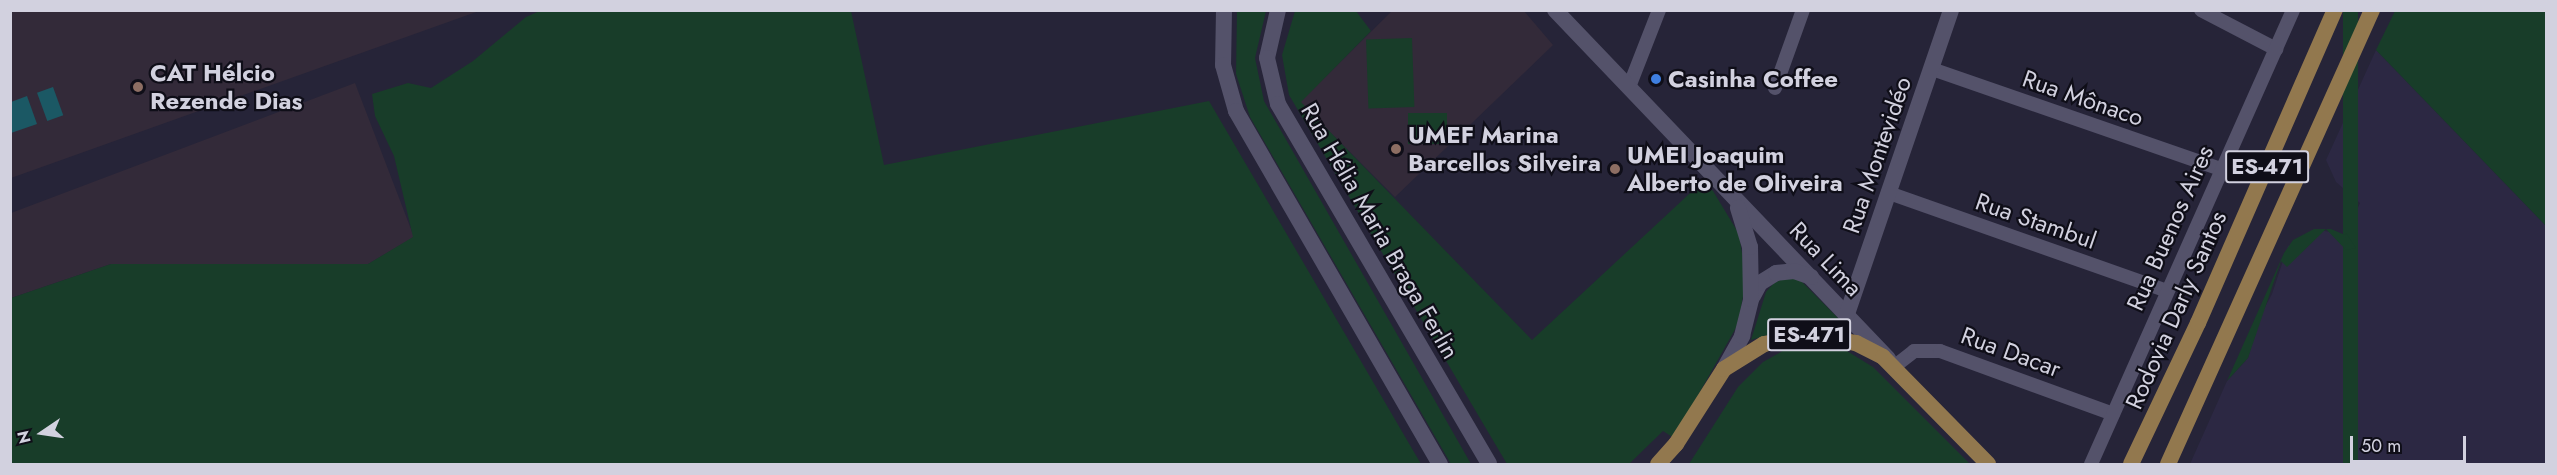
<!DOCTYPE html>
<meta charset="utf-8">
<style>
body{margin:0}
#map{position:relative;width:2557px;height:475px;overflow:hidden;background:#262438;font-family:Jost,sans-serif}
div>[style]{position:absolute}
.built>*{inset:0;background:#2c2843}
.education>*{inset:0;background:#332a39}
.green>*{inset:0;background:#183d29;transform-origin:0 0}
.water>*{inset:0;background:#1b5864;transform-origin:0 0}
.minor>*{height:14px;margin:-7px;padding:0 7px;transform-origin:7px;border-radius:7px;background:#54526a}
.tertiary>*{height:16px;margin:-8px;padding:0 8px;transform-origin:8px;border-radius:8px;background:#54526a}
.primary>*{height:16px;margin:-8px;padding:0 8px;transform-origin:8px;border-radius:8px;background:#92784e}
.dots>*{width:16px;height:16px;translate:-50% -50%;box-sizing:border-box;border:3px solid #0f0e18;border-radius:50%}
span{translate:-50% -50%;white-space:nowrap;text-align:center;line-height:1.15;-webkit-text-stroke:4.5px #0f0e18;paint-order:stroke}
.shield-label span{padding:2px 4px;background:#0f0e18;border:2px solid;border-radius:4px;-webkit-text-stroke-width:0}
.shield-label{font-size:22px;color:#d2d1df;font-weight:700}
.poi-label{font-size:24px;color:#d2d1df;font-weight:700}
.left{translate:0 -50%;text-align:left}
.street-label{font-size:24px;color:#d2d1df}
.frame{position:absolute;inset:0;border:12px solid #d2d1df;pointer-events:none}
.north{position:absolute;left:12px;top:403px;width:60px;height:60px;-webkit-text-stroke:4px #0f0e18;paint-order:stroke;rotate:257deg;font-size:16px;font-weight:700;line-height:24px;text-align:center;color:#d2d1df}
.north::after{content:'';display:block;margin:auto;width:21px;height:27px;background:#d2d1df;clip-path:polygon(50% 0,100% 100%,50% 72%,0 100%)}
.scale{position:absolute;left:2350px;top:436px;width:116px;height:27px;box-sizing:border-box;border:3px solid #d2d1df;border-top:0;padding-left:8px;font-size:18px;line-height:21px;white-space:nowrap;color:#d2d1df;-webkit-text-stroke:4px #0f0e18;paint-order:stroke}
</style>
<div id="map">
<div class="built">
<div style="clip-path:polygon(2376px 50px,2546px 226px,2546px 464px,2190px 464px,2227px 381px,2248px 358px,2258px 320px,2272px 294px,2288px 246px,2314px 229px,2346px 235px,2360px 203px,2336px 182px,2326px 160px)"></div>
</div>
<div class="education">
<div style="clip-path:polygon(11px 10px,479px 11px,11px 178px)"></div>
<div style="clip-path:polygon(1392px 11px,1524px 11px,1553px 45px,1395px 197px,1300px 102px)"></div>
<div style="clip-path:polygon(355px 83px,414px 237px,368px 264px,111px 264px,11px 298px,11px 213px)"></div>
</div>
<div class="green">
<div style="clip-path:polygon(542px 10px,851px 11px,884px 165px,1209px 101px,1421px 464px,11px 464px,11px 298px,111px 264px,368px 264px,413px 237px,394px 156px,375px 116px,372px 94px,408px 83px,431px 88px,473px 61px,526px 17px)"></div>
<div style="clip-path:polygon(1237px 11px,1266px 11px,1255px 58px,1264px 101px,1471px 464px,1451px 464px,1250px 117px,1236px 74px)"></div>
<div style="clip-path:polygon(1295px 11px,1356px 11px,1371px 31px,1301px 102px,1532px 340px,1702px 182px,1713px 191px,1739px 234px,1746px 280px,1738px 324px,1674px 438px,1663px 431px,1629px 464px,1507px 464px,1289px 95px,1282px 55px)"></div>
<div style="left:2343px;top:11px;width:15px;height:496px"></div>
<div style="clip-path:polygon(2395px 11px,2546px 11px,2546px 226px,2376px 50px)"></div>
<div style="left:1412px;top:38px;width:69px;height:46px;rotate:88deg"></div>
<div style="left:1408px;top:113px;width:39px;height:31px"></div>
<div style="clip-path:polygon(2314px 229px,2331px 229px,2345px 235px,2346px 233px,2356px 248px,2346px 250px,2326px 229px,2287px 267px,2281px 261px,2248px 358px,2227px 381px,2284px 253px,2293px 240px)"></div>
<div style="clip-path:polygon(1787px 277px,1800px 280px,1842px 322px,1844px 330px,1794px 327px,1751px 340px,1766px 292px,1774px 283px)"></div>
<div style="clip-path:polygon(1817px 344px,1847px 351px,1873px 367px,1970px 464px,1689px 464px,1738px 387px,1763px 362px,1786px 349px)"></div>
</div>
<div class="water">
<div style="left:53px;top:87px;width:30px;height:17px;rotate:70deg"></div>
<div style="clip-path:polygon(27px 96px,37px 124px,11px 133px,11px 102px)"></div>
</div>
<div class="minor">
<div style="left:2201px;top:10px;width:85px;rotate:27.5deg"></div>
<div style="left:1932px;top:69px;width:305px;rotate:19.1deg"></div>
<div style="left:1629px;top:87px;width:83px;rotate:-68.7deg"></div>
<div style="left:1775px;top:88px;width:83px;rotate:-70.3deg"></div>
<div style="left:1889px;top:193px;width:295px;rotate:19.4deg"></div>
<div style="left:1895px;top:366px;width:24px;rotate:-38deg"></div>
<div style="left:1914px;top:351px;width:26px"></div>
<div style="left:1940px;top:351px;width:184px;rotate:20deg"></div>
<div style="left:2091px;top:464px;width:497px;rotate:-66deg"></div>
</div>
<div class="tertiary">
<div style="left:1224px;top:10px;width:55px;rotate:91deg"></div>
<div style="left:1223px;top:65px;width:48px;rotate:74.2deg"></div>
<div style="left:1236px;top:111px;width:408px;rotate:60deg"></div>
<div style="left:1278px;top:10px;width:49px;rotate:102.9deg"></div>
<div style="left:1267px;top:58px;width:47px;rotate:76.6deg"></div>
<div style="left:1278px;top:104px;width:417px;rotate:59.6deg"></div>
<div style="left:1555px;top:10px;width:482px;rotate:46.3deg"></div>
<div style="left:1753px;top:296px;width:15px;rotate:-62deg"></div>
<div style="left:1760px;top:283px;width:19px;rotate:-32deg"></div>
<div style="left:1776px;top:273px;width:18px;rotate:-6deg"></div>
<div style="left:1794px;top:271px;width:18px;rotate:19deg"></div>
<div style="left:1847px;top:314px;width:321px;rotate:-71.1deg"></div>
<div style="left:1724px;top:369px;width:38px;rotate:-61deg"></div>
<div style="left:1742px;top:336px;width:38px;rotate:-76deg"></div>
<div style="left:1751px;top:299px;width:52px;rotate:-91.1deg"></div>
<div style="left:1750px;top:247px;width:41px;rotate:-107.1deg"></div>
</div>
<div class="primary">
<div style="left:1658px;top:464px;width:27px;rotate:-48deg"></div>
<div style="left:1676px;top:444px;width:89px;rotate:-57.4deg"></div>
<div style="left:1724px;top:369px;width:47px;rotate:-32deg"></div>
<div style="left:1764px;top:344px;width:48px;rotate:-10.8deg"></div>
<div style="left:1811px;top:335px;width:46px;rotate:10.1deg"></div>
<div style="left:1856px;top:343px;width:30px;rotate:27deg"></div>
<div style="left:1883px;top:357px;width:150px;rotate:45.5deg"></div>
<div style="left:2131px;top:464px;width:156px;rotate:-64.6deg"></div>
<div style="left:2198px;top:323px;width:342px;rotate:-66.4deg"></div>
<div style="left:2168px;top:464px;width:498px;rotate:-65.8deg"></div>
</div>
<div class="dots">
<div style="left:1656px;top:79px;background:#3f7fe0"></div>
<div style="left:138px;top:87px;background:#8d6e63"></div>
<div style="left:1396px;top:149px;background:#8d6e63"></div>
<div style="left:1615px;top:169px;background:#8d6e63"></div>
</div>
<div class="shield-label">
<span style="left:2267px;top:167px">ES-471</span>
<span style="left:1809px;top:335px">ES-471</span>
</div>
<div class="poi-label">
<span class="left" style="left:150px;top:87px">CAT Hélcio<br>Rezende Dias</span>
<span class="left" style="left:1668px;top:79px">Casinha Coffee</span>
<span class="left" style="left:1408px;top:149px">UMEF Marina<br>Barcellos Silveira</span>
<span class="left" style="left:1627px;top:169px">UMEI Joaquim<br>Alberto de Oliveira</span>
</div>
<div class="street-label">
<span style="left:2083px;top:98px;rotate:19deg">Rua Mônaco</span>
<span style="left:1877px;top:155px;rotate:-71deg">Rua Montevidéo</span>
<span style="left:2036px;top:221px;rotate:19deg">Rua Stambul</span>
<span style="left:2170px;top:228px;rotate:-66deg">Rua Buenos Aires</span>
<span style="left:1380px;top:231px;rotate:60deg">Rua Hélia Maria Braga Ferlin</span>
<span style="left:1826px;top:259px;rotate:46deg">Rua Lima</span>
<span style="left:2176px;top:310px;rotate:-66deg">Rodovia Darly Santos</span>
<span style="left:2011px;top:352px;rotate:20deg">Rua Dacar</span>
</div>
<div class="frame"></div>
<div class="north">N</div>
<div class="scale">50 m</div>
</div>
